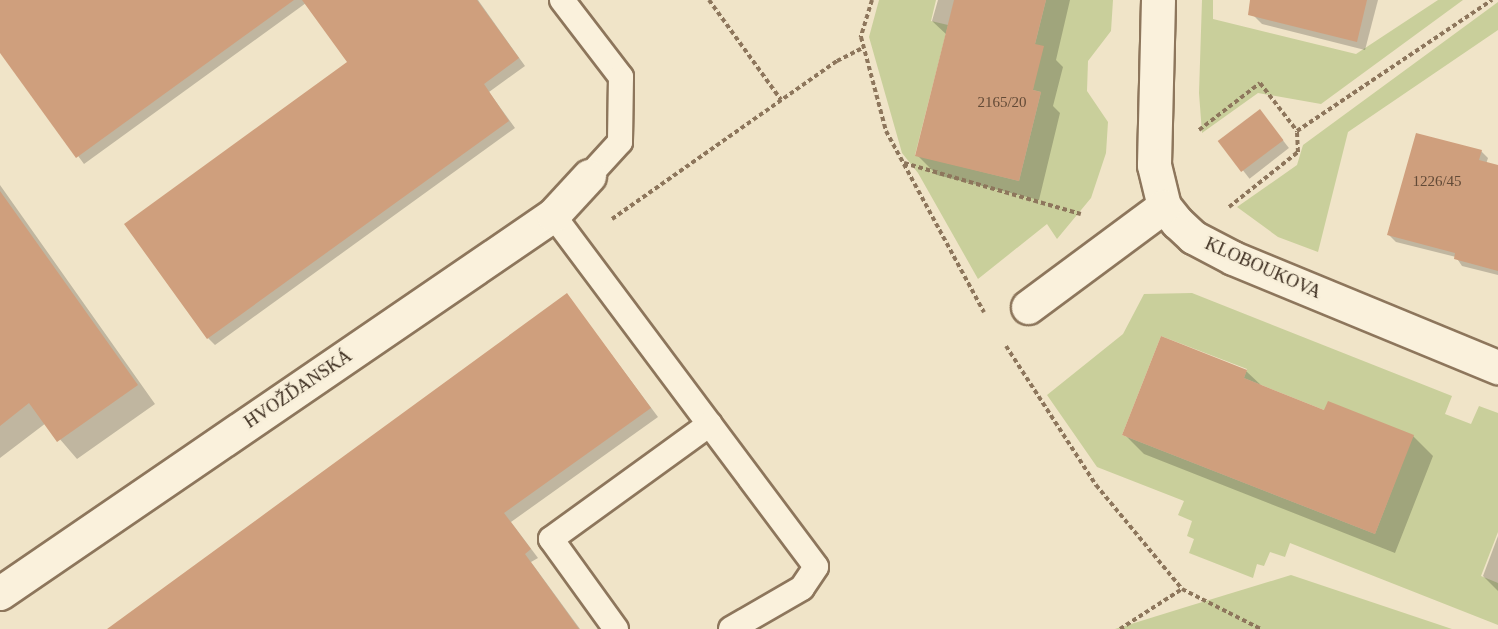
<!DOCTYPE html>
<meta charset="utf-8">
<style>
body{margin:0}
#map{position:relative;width:1498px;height:629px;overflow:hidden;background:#f0e4c8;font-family:Georgia,serif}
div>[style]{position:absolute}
.green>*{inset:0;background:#c9cf9b}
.shadow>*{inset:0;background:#0003;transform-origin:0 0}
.building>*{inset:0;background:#cf9f7d;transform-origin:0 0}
.path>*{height:4px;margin-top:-2px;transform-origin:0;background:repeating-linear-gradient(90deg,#8d765c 0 4.5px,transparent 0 7.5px)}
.roads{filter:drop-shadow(2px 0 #8d765c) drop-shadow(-2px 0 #8d765c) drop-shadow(0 2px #8d765c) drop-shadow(0 -2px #8d765c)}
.service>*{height:24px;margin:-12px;padding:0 12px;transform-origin:12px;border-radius:12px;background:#faf1dc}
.minor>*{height:33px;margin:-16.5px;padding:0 16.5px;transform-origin:16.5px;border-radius:16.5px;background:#faf1dc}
span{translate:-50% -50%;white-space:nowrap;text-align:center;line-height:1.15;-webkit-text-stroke:4.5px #f7eed8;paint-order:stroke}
.number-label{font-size:15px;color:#624a37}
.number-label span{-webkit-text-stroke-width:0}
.street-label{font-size:18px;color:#3d2e20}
</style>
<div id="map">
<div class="green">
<div style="clip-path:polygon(879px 0,936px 0,931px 21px,948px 25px,915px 155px,1019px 181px,1041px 92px,1033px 90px,1035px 44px,1046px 0,1113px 0,1111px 31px,1088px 61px,1087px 91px,1108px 122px,1106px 153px,1091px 198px,1057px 239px,1047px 224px,978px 279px,918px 173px,902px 153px,869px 37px)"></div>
<div style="clip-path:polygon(1202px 0,1213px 0,1213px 19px,1356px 54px,1438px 0,1463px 0,1321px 104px,1258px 93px,1202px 133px,1199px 93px)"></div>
<div style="clip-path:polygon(1498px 2px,1498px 30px,1348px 132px,1318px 252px,1278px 237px,1237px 207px,1297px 165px,1303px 145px)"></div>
<div style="clip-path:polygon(evenodd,1192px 293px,1452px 396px,1445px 414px,1471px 424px,1479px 406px,1498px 413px,1498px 532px,1481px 576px,1498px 583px,1498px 625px,1290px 543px,1285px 557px,1270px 552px,1264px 566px,1257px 564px,1253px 578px,1189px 553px,1194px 539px,1187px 536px,1192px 521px,1178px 515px,1184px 501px,1097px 467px,1047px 395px,1123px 334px,1144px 294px,1192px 293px,1161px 336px,1247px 369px,1244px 378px,1324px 410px,1413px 435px,1375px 534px,1122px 435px,1161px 336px)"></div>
<div style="clip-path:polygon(1291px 575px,1452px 629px,1115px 629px,1186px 607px)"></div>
</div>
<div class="shadow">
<div style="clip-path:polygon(0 0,478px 0,525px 66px,489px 92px,515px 128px,215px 345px,208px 338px,349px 63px,306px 3px,84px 164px,0 50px)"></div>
<div style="clip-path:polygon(938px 0,1070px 0,1056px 60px,1063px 67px,1053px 106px,1060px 113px,1039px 200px,937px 175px,917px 155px,947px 35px,932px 21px)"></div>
<div style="clip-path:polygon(1257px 0,1378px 0,1365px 50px,1262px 24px,1253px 15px)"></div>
<div style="left:1260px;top:111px;width:47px;height:50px;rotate:52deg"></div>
<div style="clip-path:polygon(1481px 151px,1488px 158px,1486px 164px,1498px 167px,1498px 275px,1462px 266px,1456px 257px,1396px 242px,1389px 235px)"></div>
<div style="clip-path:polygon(0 185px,155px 404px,77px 459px,46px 423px,0 458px)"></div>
<div style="clip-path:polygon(567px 295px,658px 417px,511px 522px,538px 558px,531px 562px,580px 629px,109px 629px)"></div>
<div style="clip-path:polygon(1246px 371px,1263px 387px,1325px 412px,1413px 436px,1433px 456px,1395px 553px,1144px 454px,1124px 434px)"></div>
<div style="clip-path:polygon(1498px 536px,1498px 591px,1483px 576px)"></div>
</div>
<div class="building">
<div style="clip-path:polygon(0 0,294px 0,76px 158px,0 53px)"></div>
<div style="clip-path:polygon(302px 0,477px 0,519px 58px,484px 84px,509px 121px,207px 339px,124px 224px,347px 62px)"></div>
<div style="clip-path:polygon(954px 0,1046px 0,1035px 44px,1044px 46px,1033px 90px,1041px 92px,1019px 181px,915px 156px)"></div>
<div style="clip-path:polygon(1250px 0,1367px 0,1357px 42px,1248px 15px)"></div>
<div style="left:1260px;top:109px;width:39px;height:53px;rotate:53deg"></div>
<div style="clip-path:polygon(1416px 133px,1482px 150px,1479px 160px,1498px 165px,1498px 271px,1454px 259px,1455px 253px,1387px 235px)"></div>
<div style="clip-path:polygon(0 191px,138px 385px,57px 442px,29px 403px,0 426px)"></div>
<div style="clip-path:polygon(567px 293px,651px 408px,504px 513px,531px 549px,525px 554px,579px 629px,107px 629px)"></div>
<div style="clip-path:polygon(1161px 336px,1247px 370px,1244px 378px,1324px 410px,1328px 401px,1414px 435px,1375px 534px,1122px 435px)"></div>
</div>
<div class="path">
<div style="left:709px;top:0;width:123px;rotate:54.2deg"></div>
<div style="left:872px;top:0;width:39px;rotate:107deg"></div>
<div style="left:861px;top:37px;width:97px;rotate:75.1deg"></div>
<div style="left:886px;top:131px;width:206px;rotate:61.6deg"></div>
<div style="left:1199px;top:130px;width:77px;rotate:-37.6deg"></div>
<div style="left:1260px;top:83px;width:61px;rotate:52.4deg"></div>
<div style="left:904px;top:163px;width:184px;rotate:16.1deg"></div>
<div style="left:1229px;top:207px;width:88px;rotate:-38.6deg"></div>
<div style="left:1298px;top:152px;width:21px;rotate:-93deg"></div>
<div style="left:1297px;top:131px;width:235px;rotate:-33.9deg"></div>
<div style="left:612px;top:219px;width:275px;rotate:-35.1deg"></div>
<div style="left:837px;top:61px;width:30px;rotate:-27deg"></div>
<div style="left:1006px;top:346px;width:166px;rotate:57.1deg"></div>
<div style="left:1096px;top:485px;width:135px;rotate:50.4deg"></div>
<div style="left:1182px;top:589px;width:89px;rotate:26.9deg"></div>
<div style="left:1120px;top:629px;width:74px;rotate:-32.8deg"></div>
</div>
<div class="roads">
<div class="service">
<div style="left:562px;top:0;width:97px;rotate:52.5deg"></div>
<div style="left:621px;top:77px;width:65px;rotate:90.9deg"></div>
<div style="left:620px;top:142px;width:46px;rotate:132.4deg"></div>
<div style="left:553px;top:215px;width:439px;rotate:53.2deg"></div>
<div style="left:816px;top:567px;width:25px;rotate:124deg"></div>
<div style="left:802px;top:588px;width:82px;rotate:150deg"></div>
<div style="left:616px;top:629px;width:111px;rotate:-125.8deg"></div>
<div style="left:551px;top:539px;width:196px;rotate:-35.9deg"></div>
</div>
<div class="minor">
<div style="left:1158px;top:0;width:165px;rotate:91.4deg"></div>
<div style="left:1154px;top:165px;width:42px;rotate:76.3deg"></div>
<div style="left:1164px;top:206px;width:21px;rotate:51deg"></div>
<div style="left:1177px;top:222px;width:22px;rotate:43deg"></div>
<div style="left:1193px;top:237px;width:45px;rotate:27.7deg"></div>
<div style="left:1233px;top:258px;width:287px;rotate:22.4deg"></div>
<div style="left:1028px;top:307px;width:169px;rotate:-36.6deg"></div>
<div style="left:0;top:593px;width:670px;rotate:-34.35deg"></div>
<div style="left:553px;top:215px;width:53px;rotate:-47.3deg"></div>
</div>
</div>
<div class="number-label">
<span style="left:1002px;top:103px">2165/20</span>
<span style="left:1437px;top:182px">1226/45</span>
</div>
<div class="street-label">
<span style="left:1263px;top:268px;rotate:24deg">KLOBOUKOVA</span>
<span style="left:298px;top:389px;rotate:-34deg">HVOŽĎANSKÁ</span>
</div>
</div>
